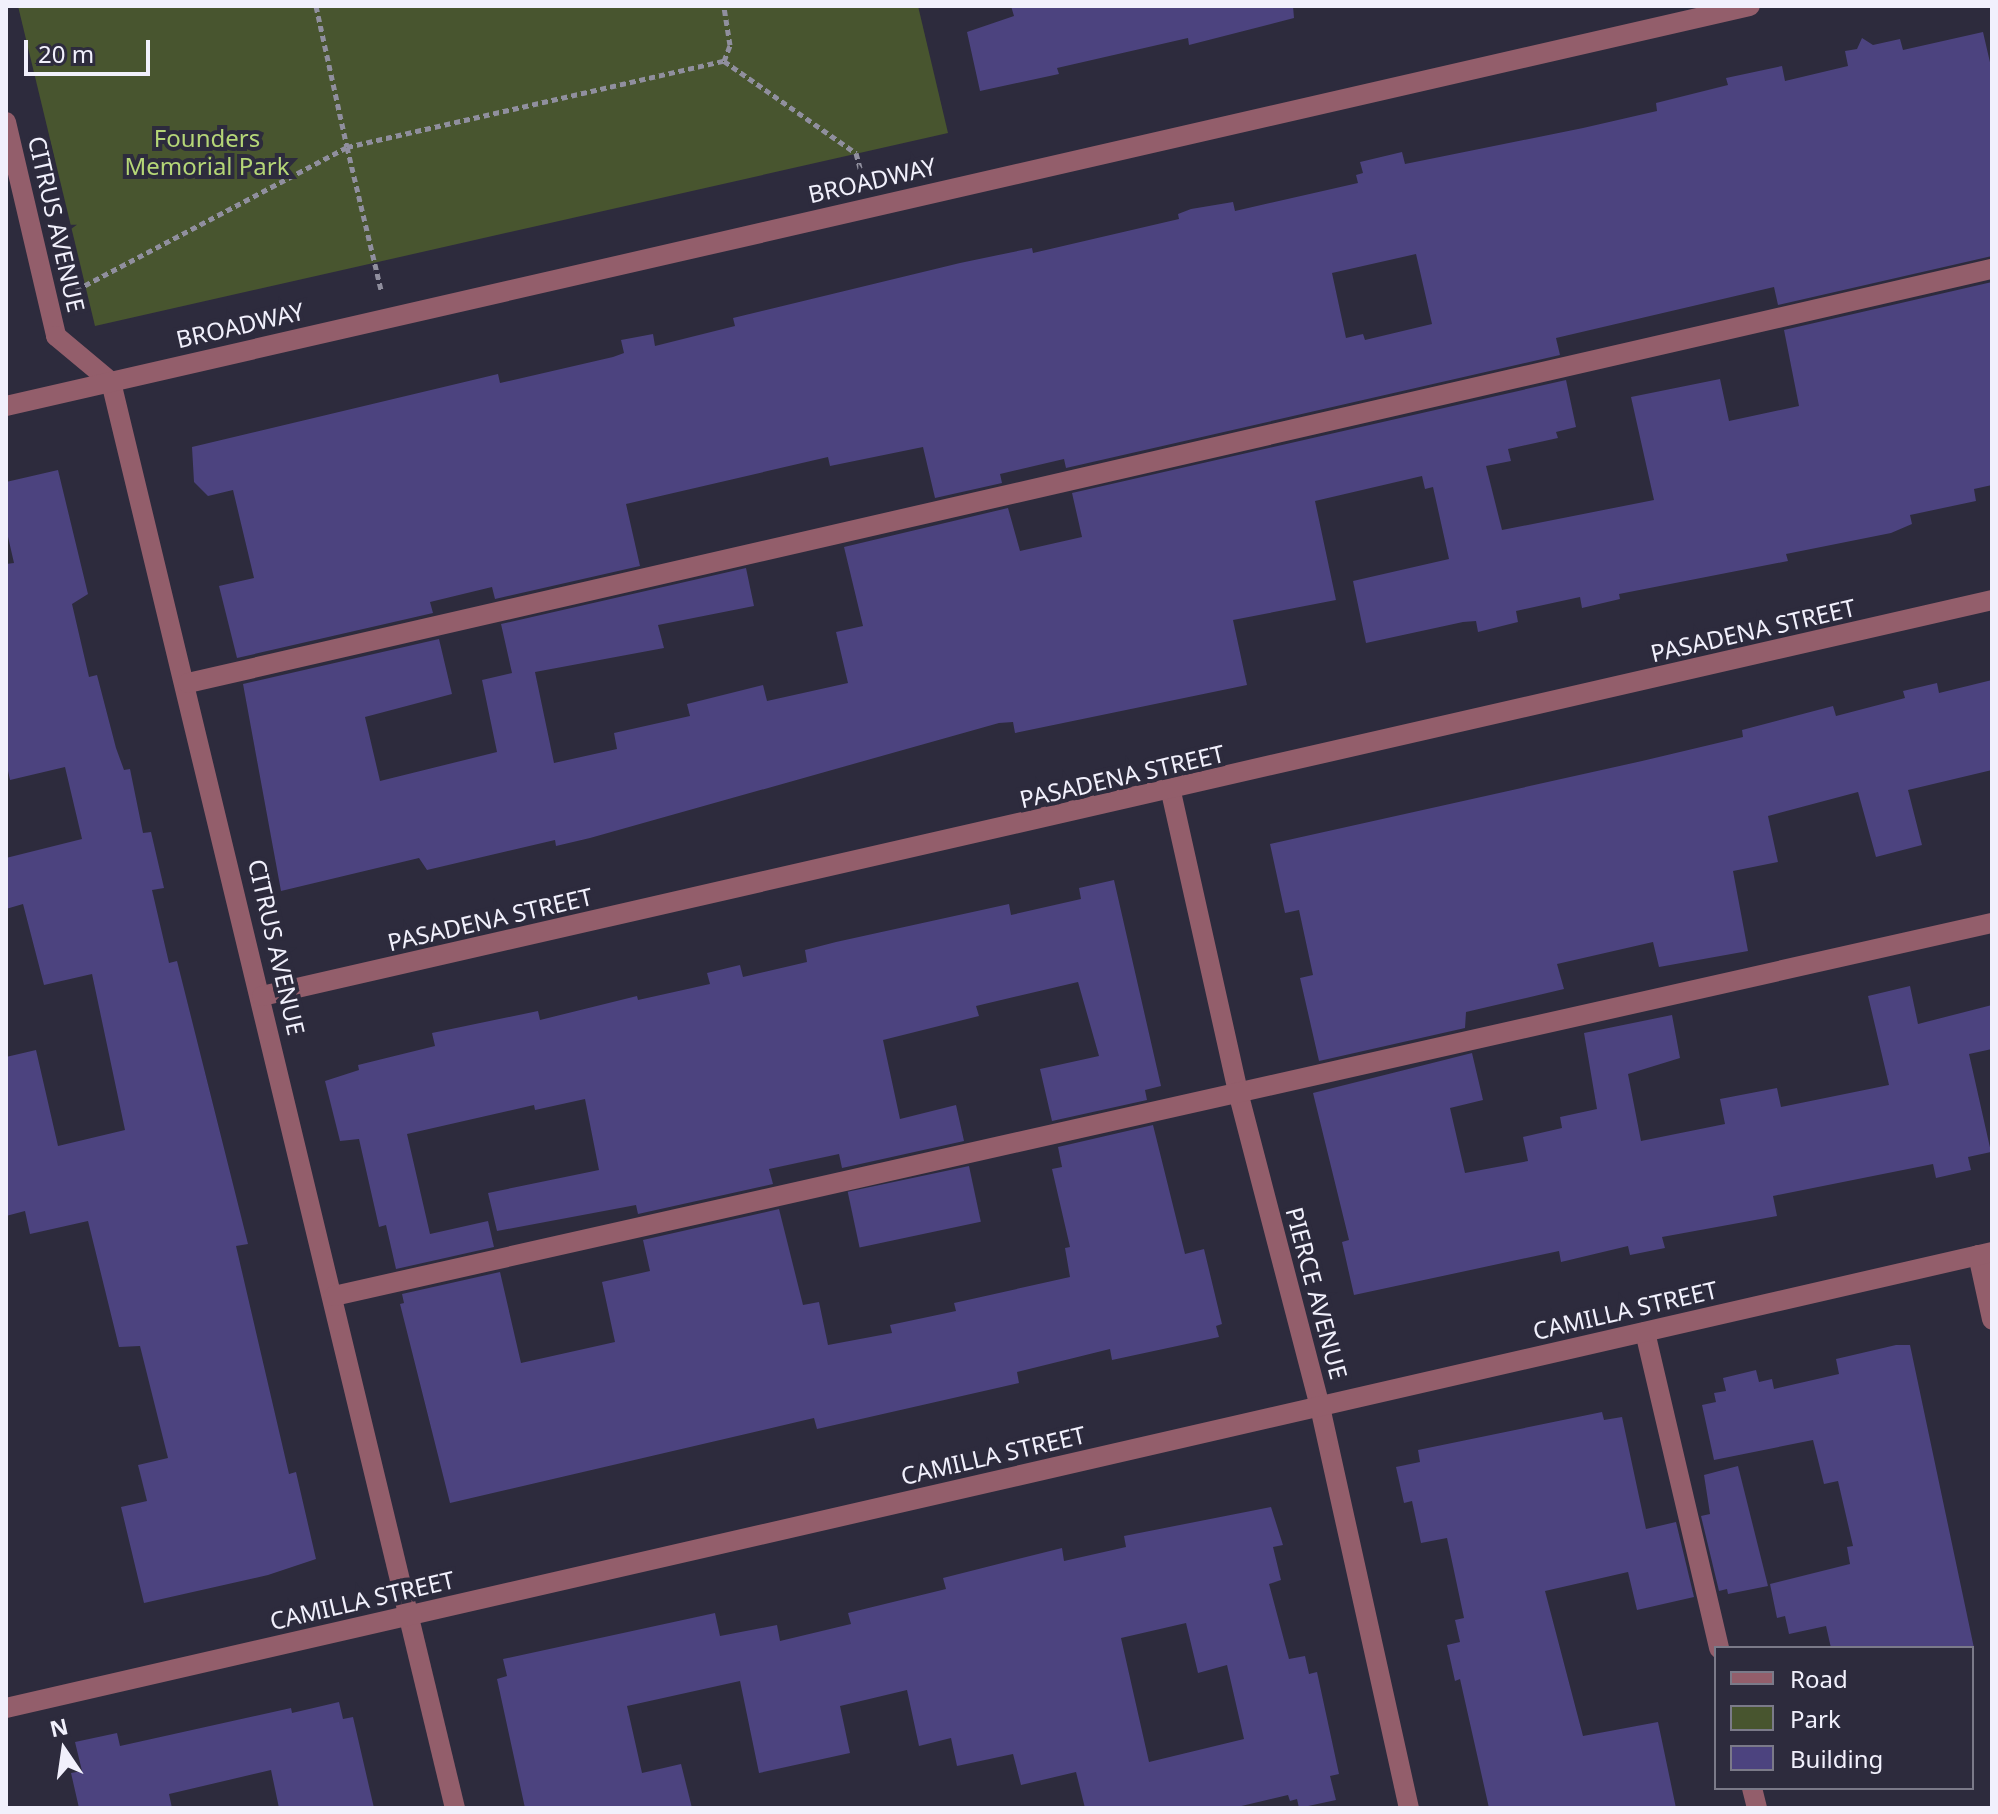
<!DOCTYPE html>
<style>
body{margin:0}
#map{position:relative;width:1998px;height:1814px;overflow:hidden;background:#2d2b3d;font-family:"Noto Sans",sans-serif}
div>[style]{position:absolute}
.green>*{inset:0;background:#48552f}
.building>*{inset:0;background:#4c437f;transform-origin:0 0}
.path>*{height:5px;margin-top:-2.5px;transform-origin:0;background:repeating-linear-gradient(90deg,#908f9e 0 6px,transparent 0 10px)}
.minor>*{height:20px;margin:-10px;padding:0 10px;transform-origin:10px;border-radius:10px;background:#935e6b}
span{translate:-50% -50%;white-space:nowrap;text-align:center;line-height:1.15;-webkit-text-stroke:8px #2d2b3d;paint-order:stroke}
.park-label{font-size:24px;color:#b5d677}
.street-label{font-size:24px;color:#f1f0fc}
.frame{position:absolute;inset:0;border:8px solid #f1f0fc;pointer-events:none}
.legend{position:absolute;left:1714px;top:1646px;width:260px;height:144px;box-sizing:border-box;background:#2d2b3d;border:2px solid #7b7a89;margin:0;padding:10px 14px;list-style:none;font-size:24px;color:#f1f0fc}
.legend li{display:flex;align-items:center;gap:16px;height:40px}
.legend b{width:40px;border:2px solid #7b7a89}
.north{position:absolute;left:24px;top:1710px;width:80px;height:80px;-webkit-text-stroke:6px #2d2b3d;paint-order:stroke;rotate:347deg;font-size:22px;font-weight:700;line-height:32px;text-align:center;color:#f1f0fc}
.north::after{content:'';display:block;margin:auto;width:28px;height:36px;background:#f1f0fc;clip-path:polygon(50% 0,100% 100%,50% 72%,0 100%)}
.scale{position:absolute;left:24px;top:40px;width:126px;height:36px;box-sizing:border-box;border:4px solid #f1f0fc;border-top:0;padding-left:10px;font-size:24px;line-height:28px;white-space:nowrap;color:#f1f0fc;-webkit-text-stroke:6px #2d2b3d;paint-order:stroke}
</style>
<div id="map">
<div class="green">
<div style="clip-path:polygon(18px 6px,918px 6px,948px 133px,95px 326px)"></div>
</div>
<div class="building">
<div style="clip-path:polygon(1011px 6px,1293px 6px,1294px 18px,1189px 45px,1188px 38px,1057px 68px,1059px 74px,980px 91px,967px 32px,1014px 16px)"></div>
<div style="clip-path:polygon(evenodd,1983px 32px,1992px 71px,1992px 256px,1778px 305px,1774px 287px,1556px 338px,1560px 355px,1066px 468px,1064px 459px,1000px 474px,1002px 483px,935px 498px,923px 447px,830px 466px,828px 457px,626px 504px,640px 566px,495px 599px,492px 587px,430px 602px,433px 613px,237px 658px,219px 586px,254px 578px,233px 490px,208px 496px,194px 482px,192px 447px,498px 374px,500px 383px,613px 357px,624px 353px,621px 340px,653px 334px,655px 346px,735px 326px,733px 318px,960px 263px,1032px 248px,1033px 253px,1179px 219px,1178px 214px,1191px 209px,1233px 202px,1235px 211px,1358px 183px,1356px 175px,1363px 173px,1360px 162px,1402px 152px,1405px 164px,1583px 128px,1657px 111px,1656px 103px,1728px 85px,1726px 78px,1782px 66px,1785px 81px,1848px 66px,1845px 51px,1857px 49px,1862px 38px,1873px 45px,1900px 39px,1903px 50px,1983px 32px,1416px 254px,1432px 324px,1365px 340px,1363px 334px,1346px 338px,1332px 273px,1416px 254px)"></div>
<div style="clip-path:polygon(1992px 282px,1992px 485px,1974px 489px,1976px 501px,1910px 515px,1912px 524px,1891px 533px,1786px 554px,1788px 561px,1619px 594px,1620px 599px,1582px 608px,1580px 597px,1516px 611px,1518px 622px,1478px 632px,1476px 621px,1463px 622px,1366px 643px,1353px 581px,1449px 559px,1433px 487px,1425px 489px,1422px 476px,1315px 501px,1336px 600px,1233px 620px,1247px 685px,1015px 733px,1013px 722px,999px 723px,590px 838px,556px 846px,555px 840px,427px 870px,419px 858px,281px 891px,243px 684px,439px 639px,452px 694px,365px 717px,380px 781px,497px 752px,482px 680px,512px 673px,501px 624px,746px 568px,754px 606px,658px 625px,664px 648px,535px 672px,554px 763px,617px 749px,614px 733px,690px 716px,687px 704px,763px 685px,767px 701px,848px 683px,836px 632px,863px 626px,844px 547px,1008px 508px,1020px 551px,1082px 537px,1072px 493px,1566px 380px,1576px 427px,1556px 432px,1558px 438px,1508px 449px,1511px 461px,1486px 466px,1502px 530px,1654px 500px,1631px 397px,1720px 379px,1729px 421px,1799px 406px,1784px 330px)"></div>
<div style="clip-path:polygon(58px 470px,88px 594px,72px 604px,89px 677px,97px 675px,116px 748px,124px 770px,130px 769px,143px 833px,151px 832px,164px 888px,152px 890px,169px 963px,177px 961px,248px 1244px,236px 1246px,289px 1474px,296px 1472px,316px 1559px,268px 1575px,144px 1603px,121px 1507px,147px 1501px,138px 1465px,168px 1458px,140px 1346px,119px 1347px,88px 1221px,30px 1234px,25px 1211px,6px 1216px,6px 1057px,36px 1050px,58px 1146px,125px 1130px,92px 974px,44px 985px,23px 904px,6px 909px,6px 858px,82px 839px,65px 767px,10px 780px,6px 762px,6px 564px,14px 563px,6px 528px,6px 482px)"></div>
<div style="clip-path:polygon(1992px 680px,1992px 770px,1908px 790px,1922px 845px,1876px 857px,1858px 792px,1768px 816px,1778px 862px,1733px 871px,1748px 951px,1659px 967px,1653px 942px,1557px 964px,1564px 989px,1466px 1012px,1465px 1028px,1319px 1061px,1300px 978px,1313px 975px,1299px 910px,1285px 913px,1270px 844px,1642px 761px,1743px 737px,1742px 730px,1833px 706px,1836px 716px,1905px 698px,1903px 691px,1937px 683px,1939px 693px)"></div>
<div style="clip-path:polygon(1114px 880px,1161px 1086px,1145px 1090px,1147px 1100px,1052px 1121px,1040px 1069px,1099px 1056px,1078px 982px,976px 1006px,979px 1016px,883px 1040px,900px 1119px,956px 1105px,964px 1141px,842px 1168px,839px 1154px,769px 1169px,773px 1184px,638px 1214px,636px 1205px,497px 1231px,488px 1193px,599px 1170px,585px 1099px,535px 1110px,534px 1105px,407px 1134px,430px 1234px,488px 1221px,494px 1247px,396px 1269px,386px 1225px,379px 1227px,359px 1139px,340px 1141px,325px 1081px,359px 1070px,358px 1065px,435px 1046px,432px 1033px,538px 1011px,540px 1020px,637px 996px,638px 1000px,710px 984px,707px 973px,740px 965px,743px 977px,807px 962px,805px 950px,836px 942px,1009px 904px,1011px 915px,1081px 899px,1079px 888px)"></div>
<div style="clip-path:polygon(1910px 986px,1918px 1024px,1992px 1005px,1992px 1049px,1969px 1054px,1991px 1152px,1968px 1157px,1971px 1170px,1936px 1178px,1933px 1164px,1773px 1196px,1777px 1216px,1662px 1237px,1665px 1248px,1630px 1255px,1628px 1246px,1561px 1262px,1559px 1251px,1354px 1295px,1342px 1242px,1349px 1240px,1313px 1093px,1472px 1053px,1483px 1100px,1450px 1108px,1465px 1173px,1528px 1161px,1523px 1137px,1562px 1128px,1560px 1117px,1597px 1109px,1584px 1033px,1672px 1015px,1680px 1058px,1628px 1074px,1641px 1141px,1725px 1124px,1720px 1099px,1777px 1088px,1781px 1107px,1889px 1085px,1868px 996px)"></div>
<div style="clip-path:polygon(1153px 1125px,1185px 1254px,1204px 1249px,1222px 1324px,1216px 1326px,1219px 1337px,1112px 1360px,1110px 1349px,1017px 1372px,1019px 1383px,817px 1429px,814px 1418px,450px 1503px,400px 1304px,404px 1303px,402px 1294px,500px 1272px,521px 1363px,615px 1342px,602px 1282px,650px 1271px,643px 1240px,779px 1209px,803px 1305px,819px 1302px,828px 1345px,892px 1333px,890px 1325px,956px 1311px,954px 1303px,1070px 1277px,1065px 1248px,1070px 1247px,1052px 1169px,1062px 1167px,1058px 1147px)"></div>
<div style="left:969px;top:1166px;width:57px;height:124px;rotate:78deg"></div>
<div style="clip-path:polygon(1896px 1345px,1910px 1345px,1974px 1648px,1831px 1648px,1826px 1626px,1789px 1634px,1785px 1616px,1777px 1618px,1770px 1584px,1850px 1564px,1847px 1547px,1853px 1546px,1838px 1481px,1824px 1484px,1813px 1440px,1714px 1460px,1702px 1405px,1716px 1402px,1714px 1393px,1726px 1391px,1723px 1378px,1756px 1370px,1759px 1382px,1772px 1379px,1774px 1389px,1839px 1374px,1836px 1359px)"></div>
<div style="clip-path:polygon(1602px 1412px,1604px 1420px,1622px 1417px,1646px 1529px,1676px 1522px,1694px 1597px,1637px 1610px,1628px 1572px,1545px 1591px,1583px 1736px,1658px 1722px,1676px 1808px,1489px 1808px,1460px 1679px,1455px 1681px,1447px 1645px,1460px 1642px,1455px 1620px,1464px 1618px,1447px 1538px,1421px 1543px,1412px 1501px,1404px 1503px,1396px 1467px,1420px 1462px,1418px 1450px)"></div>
<div style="clip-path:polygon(1738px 1466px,1768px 1586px,1728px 1594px,1727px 1589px,1719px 1591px,1701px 1516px,1710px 1514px,1704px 1475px)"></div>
<div style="clip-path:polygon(evenodd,1271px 1507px,1283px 1545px,1273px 1547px,1281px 1580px,1269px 1584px,1289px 1659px,1305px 1656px,1309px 1674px,1317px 1672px,1339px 1774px,1330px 1776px,1336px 1800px,1299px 1808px,1297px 1799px,1290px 1801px,1288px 1795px,1233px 1808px,1085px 1808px,1076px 1772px,1021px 1785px,1013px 1754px,957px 1766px,951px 1738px,919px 1746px,907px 1690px,840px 1706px,850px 1753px,759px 1773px,740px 1681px,627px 1706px,642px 1773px,681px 1764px,692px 1808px,525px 1808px,497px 1679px,507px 1676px,503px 1659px,715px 1613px,720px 1636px,777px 1625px,780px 1641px,851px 1624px,848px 1613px,946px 1589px,943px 1578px,1062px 1548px,1064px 1561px,1126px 1547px,1124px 1536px,1271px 1507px,1186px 1623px,1198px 1673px,1227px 1665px,1244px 1739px,1149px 1762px,1121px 1638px,1186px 1623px)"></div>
<div style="clip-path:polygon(339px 1702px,343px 1719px,353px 1717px,374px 1808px,279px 1808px,271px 1770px,169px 1794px,172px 1808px,79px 1808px,71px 1773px,82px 1771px,75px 1742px,117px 1733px,120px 1746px,291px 1708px,292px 1713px)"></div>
</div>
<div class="path">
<div style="left:316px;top:6px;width:144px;rotate:77.6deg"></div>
<div style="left:347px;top:147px;width:387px;rotate:-12.9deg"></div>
<div style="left:724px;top:61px;width:17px;rotate:-69deg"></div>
<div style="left:730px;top:45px;width:39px;rotate:-99deg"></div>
<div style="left:724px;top:61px;width:161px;rotate:34.9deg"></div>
<div style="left:856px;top:153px;width:27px;rotate:75deg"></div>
<div style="left:76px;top:290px;width:306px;rotate:-27.8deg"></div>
<div style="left:347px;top:147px;width:147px;rotate:76.6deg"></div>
</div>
<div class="minor">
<div style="left:6px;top:122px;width:220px;rotate:76.8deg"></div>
<div style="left:56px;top:336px;width:72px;rotate:39.9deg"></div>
<div style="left:111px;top:382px;width:1467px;rotate:76.44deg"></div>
<div style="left:6px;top:406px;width:1789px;rotate:-12.92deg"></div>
<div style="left:188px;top:683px;width:1851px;rotate:-12.93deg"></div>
<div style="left:1171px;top:792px;width:307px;rotate:77.4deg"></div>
<div style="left:1238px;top:1092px;width:325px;rotate:75.4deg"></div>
<div style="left:1320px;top:1407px;width:411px;rotate:77.5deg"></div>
<div style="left:262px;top:996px;width:1775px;rotate:-12.89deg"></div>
<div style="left:1978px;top:1255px;width:66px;rotate:77.7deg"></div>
<div style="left:334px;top:1296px;width:1699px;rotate:-12.68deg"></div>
<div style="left:1645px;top:1332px;width:325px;rotate:76.8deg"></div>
<div style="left:6px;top:1708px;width:2038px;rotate:-12.93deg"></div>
<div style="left:1752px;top:1788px;width:21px;rotate:76deg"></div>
</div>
<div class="park-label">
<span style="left:207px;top:152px">Founders<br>Memorial Park</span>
</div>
<div class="street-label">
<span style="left:872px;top:180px;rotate:-13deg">BROADWAY</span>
<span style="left:57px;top:224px;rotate:77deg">CITRUS AVENUE</span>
<span style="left:240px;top:325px;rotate:-13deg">BROADWAY</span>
<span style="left:1753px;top:630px;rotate:-13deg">PASADENA STREET</span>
<span style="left:1122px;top:776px;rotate:-13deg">PASADENA STREET</span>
<span style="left:490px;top:919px;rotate:-13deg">PASADENA STREET</span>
<span style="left:277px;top:947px;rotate:77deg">CITRUS AVENUE</span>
<span style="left:1317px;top:1293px;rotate:75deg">PIERCE AVENUE</span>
<span style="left:1625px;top:1310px;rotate:-13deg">CAMILLA STREET</span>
<span style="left:993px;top:1455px;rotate:-13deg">CAMILLA STREET</span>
<span style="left:362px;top:1600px;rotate:-13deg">CAMILLA STREET</span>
</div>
<div class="frame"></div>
<ul class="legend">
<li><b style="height:10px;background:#935e6b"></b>Road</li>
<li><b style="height:22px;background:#48552f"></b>Park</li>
<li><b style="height:22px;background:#4c437f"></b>Building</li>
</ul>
<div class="north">N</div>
<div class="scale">20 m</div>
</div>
